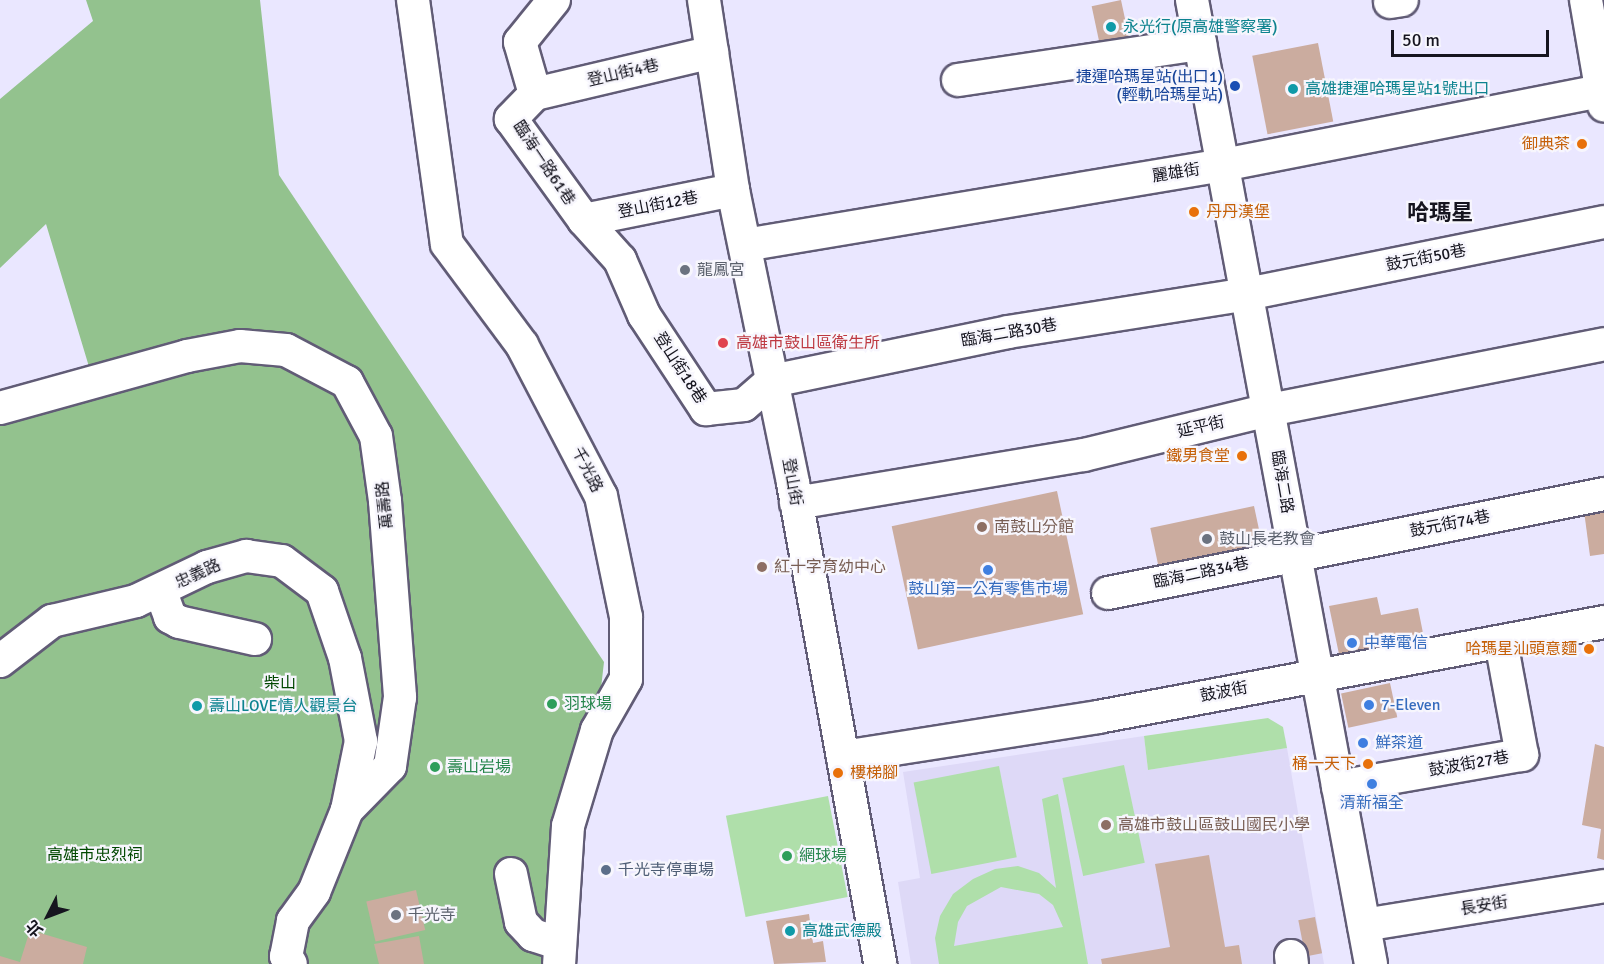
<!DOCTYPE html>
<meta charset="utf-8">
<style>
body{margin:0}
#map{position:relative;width:1604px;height:964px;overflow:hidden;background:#eae7ff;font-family:Signika,"Noto Sans TC",sans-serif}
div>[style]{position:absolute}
.built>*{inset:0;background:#ded9f7}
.green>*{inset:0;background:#afdfaa;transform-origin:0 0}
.forest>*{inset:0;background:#93c28e}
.building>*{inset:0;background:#cbac9f;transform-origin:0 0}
.roads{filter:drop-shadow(2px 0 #615c76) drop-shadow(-2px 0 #615c76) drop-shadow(0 2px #615c76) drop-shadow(0 -2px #615c76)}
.minor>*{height:32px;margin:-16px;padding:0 16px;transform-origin:16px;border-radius:16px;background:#fff}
.dots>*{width:16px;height:16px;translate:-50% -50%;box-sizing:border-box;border:3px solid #f7f6fd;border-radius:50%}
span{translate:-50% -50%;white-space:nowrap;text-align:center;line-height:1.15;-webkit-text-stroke:4.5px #f7f6fd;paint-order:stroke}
.culture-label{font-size:16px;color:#0d838f}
.left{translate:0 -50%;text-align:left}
.street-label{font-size:16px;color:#16151f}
.transit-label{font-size:16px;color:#164399}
.right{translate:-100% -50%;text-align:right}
.food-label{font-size:16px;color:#c56008}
.worship-label{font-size:16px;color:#5b616d}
.health-label{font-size:16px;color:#be3a42}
.education-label{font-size:16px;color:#785e54}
.shop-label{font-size:16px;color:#366cbe}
.park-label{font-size:16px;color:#004700}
.leisure-label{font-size:16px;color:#27864d}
.service-label{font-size:16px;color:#4e5e75}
.district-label{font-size:22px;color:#16151f;font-weight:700}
.north{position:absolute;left:18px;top:886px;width:60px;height:60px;-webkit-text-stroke:4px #f7f6fd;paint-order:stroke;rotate:228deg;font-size:16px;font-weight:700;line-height:24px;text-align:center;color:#16151f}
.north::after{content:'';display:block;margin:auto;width:21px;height:27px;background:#16151f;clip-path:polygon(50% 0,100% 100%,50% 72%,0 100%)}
.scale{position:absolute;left:1391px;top:30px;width:158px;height:27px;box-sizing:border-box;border:3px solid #16151f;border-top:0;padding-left:8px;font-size:18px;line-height:21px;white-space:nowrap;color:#16151f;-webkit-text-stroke:4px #f7f6fd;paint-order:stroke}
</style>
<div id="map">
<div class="built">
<div style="clip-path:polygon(1144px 736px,1148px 770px,1287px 748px,1324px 964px,911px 964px,898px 882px,920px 878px,903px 772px)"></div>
</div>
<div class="green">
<div style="clip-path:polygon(1268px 718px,1283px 727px,1287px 748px,1148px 770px,1144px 736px)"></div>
<div style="left:1124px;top:765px;width:100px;height:63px;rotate:78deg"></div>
<div style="left:999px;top:766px;width:93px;height:87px;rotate:79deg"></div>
<div style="clip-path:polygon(evenodd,1058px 794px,1088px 964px,939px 964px,935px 938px,940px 916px,953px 894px,973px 879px,995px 869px,1018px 866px,1039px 873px,1056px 888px,1042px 799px,1058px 794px,1001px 887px,1039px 894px,1053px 905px,1063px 927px,954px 946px,958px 922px,967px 906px,1001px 887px)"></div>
<div style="left:828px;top:796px;width:103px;height:104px;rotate:79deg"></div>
</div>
<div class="forest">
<div style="clip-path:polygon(86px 0,260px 0,279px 175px,604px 662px,570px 958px,575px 964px,0 964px,0 402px,93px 380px,46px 224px,0 268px,0 99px,93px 21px)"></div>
</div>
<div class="building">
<div style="left:1121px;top:0;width:49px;height:30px;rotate:78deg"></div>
<div style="left:1318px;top:43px;width:80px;height:67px;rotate:79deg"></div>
<div style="left:1057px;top:491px;width:126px;height:169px;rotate:78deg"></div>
<div style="left:1254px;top:506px;width:47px;height:106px;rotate:78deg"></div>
<div style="clip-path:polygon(1604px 508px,1604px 554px,1590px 556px,1584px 511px)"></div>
<div style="clip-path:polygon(1377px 597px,1381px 615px,1418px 608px,1425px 643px,1340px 659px,1329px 606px)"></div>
<div style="left:1390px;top:683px;width:35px;height:50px;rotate:78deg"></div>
<div style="clip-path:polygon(1595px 744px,1604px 747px,1604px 860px,1597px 858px,1601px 829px,1582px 825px)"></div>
<div style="clip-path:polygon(1209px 855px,1225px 947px,1239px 945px,1242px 964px,1102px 964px,1101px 959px,1170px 947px,1155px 864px)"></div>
<div style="left:416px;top:890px;width:41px;height:51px;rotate:77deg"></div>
<div style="clip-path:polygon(809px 914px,813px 943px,823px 941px,826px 962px,774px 964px,766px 921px)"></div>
<div style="left:1315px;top:917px;width:37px;height:17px;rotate:79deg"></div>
<div style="clip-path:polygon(30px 930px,87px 947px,83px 964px,0 964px,0 956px,20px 962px)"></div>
<div style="clip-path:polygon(419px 936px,424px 964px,379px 964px,374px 944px)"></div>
</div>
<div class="roads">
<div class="minor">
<div style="left:413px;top:0;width:246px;rotate:82.1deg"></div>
<div style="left:447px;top:244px;width:126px;rotate:53.4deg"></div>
<div style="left:522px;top:345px;width:170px;rotate:62.4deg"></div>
<div style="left:601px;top:496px;width:124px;rotate:78.3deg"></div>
<div style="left:626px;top:617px;width:62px;rotate:90deg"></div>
<div style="left:626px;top:679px;width:59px;rotate:119.6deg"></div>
<div style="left:597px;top:730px;width:100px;rotate:106.8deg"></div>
<div style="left:568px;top:826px;width:138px;rotate:93.7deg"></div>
<div style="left:554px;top:0;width:54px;rotate:129deg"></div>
<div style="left:520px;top:42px;width:54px;rotate:73.9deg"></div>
<div style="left:535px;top:94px;width:35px;rotate:134deg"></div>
<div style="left:511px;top:119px;width:125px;rotate:54.1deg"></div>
<div style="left:584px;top:220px;width:54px;rotate:48deg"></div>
<div style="left:620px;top:260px;width:60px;rotate:66.4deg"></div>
<div style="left:644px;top:315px;width:113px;rotate:56.6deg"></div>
<div style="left:706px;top:409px;width:38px;rotate:-6deg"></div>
<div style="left:744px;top:405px;width:37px;rotate:-41deg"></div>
<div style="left:772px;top:381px;width:241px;rotate:-11.7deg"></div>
<div style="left:1008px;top:332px;width:242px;rotate:-9deg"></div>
<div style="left:1247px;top:294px;width:364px;rotate:-11.4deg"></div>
<div style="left:704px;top:0;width:192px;rotate:81.3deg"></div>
<div style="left:733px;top:190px;width:299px;rotate:78.4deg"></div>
<div style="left:793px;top:483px;width:489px;rotate:79.7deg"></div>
<div style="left:1192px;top:0;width:980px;rotate:79.48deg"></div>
<div style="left:1586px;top:0;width:107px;rotate:80.3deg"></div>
<div style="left:1390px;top:2px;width:12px;rotate:-9deg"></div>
<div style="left:958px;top:80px;width:245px;rotate:-8.5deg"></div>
<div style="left:535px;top:94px;width:182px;rotate:-13.3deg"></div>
<div style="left:584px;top:220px;width:152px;rotate:-11.4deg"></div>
<div style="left:745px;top:245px;width:485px;rotate:-9.5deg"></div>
<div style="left:1223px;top:165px;width:388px;rotate:-11.1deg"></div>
<div style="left:0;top:408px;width:194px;rotate:-15.5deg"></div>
<div style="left:187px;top:356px;width:54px;rotate:-10.7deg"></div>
<div style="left:240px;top:346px;width:46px;rotate:5deg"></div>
<div style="left:286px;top:350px;width:69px;rotate:27.7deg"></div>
<div style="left:347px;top:382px;width:61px;rotate:61.8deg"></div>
<div style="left:376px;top:436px;width:66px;rotate:82.1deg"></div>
<div style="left:385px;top:501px;width:197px;rotate:85.6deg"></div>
<div style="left:400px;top:697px;width:70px;rotate:98.2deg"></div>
<div style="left:390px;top:766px;width:62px;rotate:134.3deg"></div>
<div style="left:347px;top:810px;width:88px;rotate:111.9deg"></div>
<div style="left:314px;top:892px;width:36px;rotate:126deg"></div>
<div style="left:293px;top:921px;width:36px;rotate:101deg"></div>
<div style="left:286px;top:956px;width:9px;rotate:58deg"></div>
<div style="left:796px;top:503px;width:292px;rotate:-9.5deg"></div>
<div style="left:1084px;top:455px;width:190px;rotate:-13.7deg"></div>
<div style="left:1269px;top:410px;width:341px;rotate:-11.1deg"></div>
<div style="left:161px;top:592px;width:27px;rotate:70deg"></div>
<div style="left:170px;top:617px;width:10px;rotate:29deg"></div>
<div style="left:179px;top:622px;width:78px;rotate:12.6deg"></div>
<div style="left:1108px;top:593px;width:506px;rotate:-11.29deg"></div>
<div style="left:0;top:661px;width:66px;rotate:-37.6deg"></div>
<div style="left:52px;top:621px;width:86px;rotate:-13.4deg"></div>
<div style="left:136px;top:601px;width:79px;rotate:-25.6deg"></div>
<div style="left:207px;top:567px;width:41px;rotate:-15.8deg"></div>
<div style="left:246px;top:556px;width:36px;rotate:8deg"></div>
<div style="left:282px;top:561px;width:50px;rotate:36.9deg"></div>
<div style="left:322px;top:591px;width:71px;rotate:71.1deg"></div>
<div style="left:345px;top:658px;width:85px;rotate:79.1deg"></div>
<div style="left:361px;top:741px;width:70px;rotate:101.5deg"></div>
<div style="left:843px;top:757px;width:258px;rotate:-8.9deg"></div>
<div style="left:1098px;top:717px;width:515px;rotate:-10.63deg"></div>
<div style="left:1338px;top:787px;width:187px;rotate:-9.9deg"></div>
<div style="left:1522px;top:755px;width:115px;rotate:-100.5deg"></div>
<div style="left:511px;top:874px;width:49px;rotate:78.2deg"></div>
<div style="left:521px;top:922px;width:18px;rotate:47deg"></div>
<div style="left:533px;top:935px;width:26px;rotate:18deg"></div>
<div style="left:1364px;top:925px;width:243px;rotate:-9.2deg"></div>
<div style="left:1291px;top:956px;width:8px;rotate:83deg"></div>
</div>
</div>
<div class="dots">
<div style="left:1111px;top:27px;background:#0f9aa8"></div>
<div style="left:1235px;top:86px;background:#1a4fb4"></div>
<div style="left:1293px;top:89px;background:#0f9aa8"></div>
<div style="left:1582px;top:144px;background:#e8710a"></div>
<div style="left:1194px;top:212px;background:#e8710a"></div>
<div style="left:685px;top:270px;background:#6b7280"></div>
<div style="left:723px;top:343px;background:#e0444e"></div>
<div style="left:1242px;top:456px;background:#e8710a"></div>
<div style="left:982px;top:527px;background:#8d6e63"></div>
<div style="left:1207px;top:539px;background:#6b7280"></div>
<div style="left:762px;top:567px;background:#8d6e63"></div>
<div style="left:988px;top:570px;background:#3f7fe0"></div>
<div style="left:1352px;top:643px;background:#3f7fe0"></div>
<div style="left:1589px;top:649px;background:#e8710a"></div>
<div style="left:552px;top:704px;background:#2e9e5b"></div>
<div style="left:1369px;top:705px;background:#3f7fe0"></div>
<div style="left:197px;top:706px;background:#0f9aa8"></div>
<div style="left:1363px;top:743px;background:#3f7fe0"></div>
<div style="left:1368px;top:764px;background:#e8710a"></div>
<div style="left:435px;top:767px;background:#2e9e5b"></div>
<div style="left:838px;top:773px;background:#e8710a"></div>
<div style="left:1372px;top:784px;background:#3f7fe0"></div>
<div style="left:1106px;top:825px;background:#8d6e63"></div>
<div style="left:787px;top:856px;background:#2e9e5b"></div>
<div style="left:606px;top:870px;background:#5c6f8a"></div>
<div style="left:396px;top:915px;background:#6b7280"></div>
<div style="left:790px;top:931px;background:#0f9aa8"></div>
</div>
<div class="culture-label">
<span class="left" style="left:1123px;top:27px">永光行(原高雄警察署)</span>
<span class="left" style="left:1305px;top:89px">高雄捷運哈瑪星站1號出口</span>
<span class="left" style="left:209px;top:706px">壽山LOVE情人觀景台</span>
<span class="left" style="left:802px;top:931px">高雄武德殿</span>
</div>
<div class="street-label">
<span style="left:623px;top:73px;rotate:-13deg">登山街4巷</span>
<span style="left:544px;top:163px;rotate:56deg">臨海一路61巷</span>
<span style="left:1176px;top:173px;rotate:-9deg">麗雄街</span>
<span style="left:658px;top:205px;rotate:-11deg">登山街12巷</span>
<span style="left:1426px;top:258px;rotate:-11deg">鼓元街50巷</span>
<span style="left:1009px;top:333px;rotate:-10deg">臨海二路30巷</span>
<span style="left:680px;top:368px;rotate:57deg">登山街18巷</span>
<span style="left:1201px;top:427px;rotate:-13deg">延平街</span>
<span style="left:587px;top:470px;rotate:63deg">千光路</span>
<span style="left:792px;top:482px;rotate:80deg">登山街</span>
<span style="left:1282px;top:482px;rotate:80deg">臨海二路</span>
<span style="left:385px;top:505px;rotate:-96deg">萬壽路</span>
<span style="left:1450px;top:524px;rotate:-11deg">鼓元街74巷</span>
<span style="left:1201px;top:573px;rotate:-12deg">臨海二路34巷</span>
<span style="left:198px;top:574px;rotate:-24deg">忠義路</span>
<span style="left:1224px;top:692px;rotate:-11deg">鼓波街</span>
<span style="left:1469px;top:764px;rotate:-10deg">鼓波街27巷</span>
<span style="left:1484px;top:906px;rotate:-9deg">長安街</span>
</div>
<div class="transit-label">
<span class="right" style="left:1223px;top:86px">捷運哈瑪星站(出口1)<br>(輕軌哈瑪星站)</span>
</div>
<div class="food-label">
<span class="right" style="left:1570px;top:144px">御典茶</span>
<span class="left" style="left:1206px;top:212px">丹丹漢堡</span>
<span class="right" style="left:1230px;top:456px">鐵男食堂</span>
<span class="right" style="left:1577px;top:649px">哈瑪星汕頭意麵</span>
<span class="right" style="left:1356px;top:764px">桶一天下</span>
<span class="left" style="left:850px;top:773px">樓梯腳</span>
</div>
<div class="worship-label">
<span class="left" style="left:697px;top:270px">龍鳳宮</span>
<span class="left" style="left:1219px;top:539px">鼓山長老教會</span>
<span class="left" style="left:408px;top:915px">千光寺</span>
</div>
<div class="health-label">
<span class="left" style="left:736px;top:343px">高雄市鼓山區衛生所</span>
</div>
<div class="education-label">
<span class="left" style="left:994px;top:527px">南鼓山分館</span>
<span class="left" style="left:774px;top:567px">紅十字育幼中心</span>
<span class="left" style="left:1118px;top:825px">高雄市鼓山區鼓山國民小學</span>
</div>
<div class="shop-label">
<span style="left:988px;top:589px">鼓山第一公有零售市場</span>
<span class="left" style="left:1364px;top:643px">中華電信</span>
<span class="left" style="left:1381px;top:705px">7-Eleven</span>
<span class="left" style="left:1375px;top:743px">鮮茶道</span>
<span style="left:1372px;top:803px">清新福全</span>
</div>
<div class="park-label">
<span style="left:280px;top:683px">柴山</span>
<span style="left:95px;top:855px">高雄市忠烈祠</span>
</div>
<div class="leisure-label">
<span class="left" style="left:564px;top:704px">羽球場</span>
<span class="left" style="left:447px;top:767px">壽山岩場</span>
<span class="left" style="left:799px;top:856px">網球場</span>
</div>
<div class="service-label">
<span class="left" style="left:618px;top:870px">千光寺停車場</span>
</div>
<div class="district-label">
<span style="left:1440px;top:213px">哈瑪星</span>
</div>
<div class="north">北</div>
<div class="scale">50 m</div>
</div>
